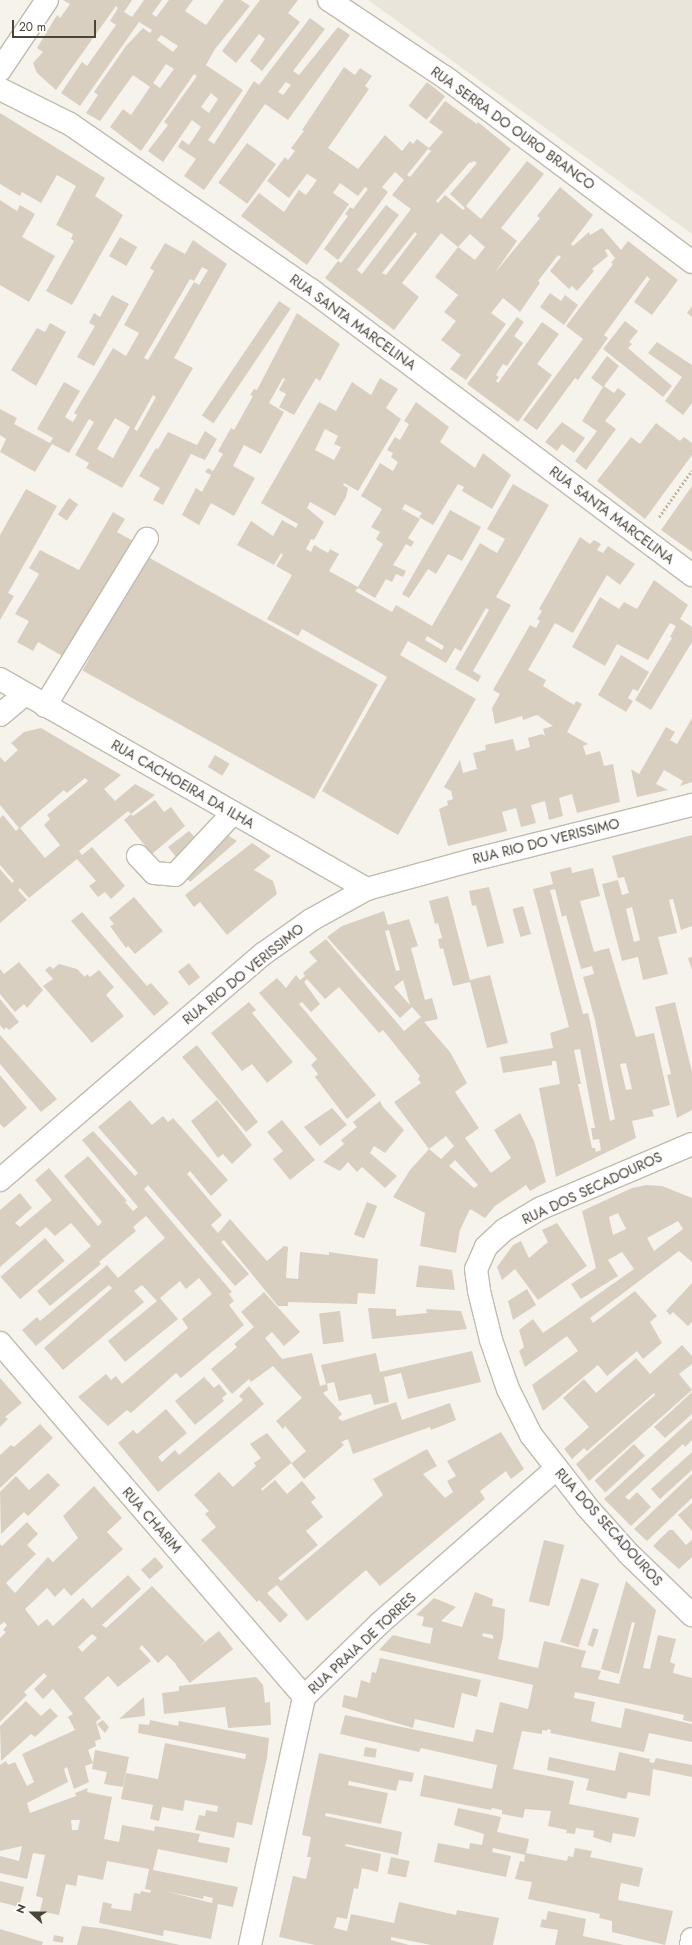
<!DOCTYPE html>
<style>
body{margin:0}
#map{position:relative;width:692px;height:1945px;overflow:hidden;background:#f6f3ec;font-family:Jost,sans-serif}
div>[style]{position:absolute}
.residential>*{inset:0;background:#eae5da}
.building>*{inset:0;background:#d8cfc1;transform-origin:0 0}
.path>*{height:2.5px;margin-top:-1.25px;transform-origin:0;background:repeating-linear-gradient(90deg,#c4b79f 0 2px,transparent 0 4px)}
.roads{filter:drop-shadow(1px 0 #c2bbae) drop-shadow(-1px 0 #c2bbae) drop-shadow(0 1px #c2bbae) drop-shadow(0 -1px #c2bbae)}
.minor>*{height:22px;margin:-11px;padding:0 11px;transform-origin:11px;border-radius:11px;background:#fff}
span{translate:-50% -50%;white-space:nowrap;text-align:center;line-height:1.15;-webkit-text-stroke:3px #fff;paint-order:stroke}
.street-label{font-size:14px;color:#4b4439}
.north{position:absolute;left:12px;top:1893px;width:40px;height:40px;-webkit-text-stroke:3px #fff;paint-order:stroke;rotate:291deg;font-size:11px;font-weight:700;line-height:16px;text-align:center;color:#4b4439}
.north::after{content:'';display:block;margin:auto;width:14px;height:18px;background:#4b4439;clip-path:polygon(50% 0,100% 100%,50% 72%,0 100%)}
.scale{position:absolute;left:12px;top:20px;width:84px;height:18px;box-sizing:border-box;border:2px solid #4b4439;border-top:0;padding-left:5px;font-size:12px;line-height:14px;white-space:nowrap;color:#4b4439;-webkit-text-stroke:3px #fff;paint-order:stroke}
</style>
<div id="map">
<div class="residential">
<div style="clip-path:polygon(368px 0,692px 0,692px 234px)"></div>
</div>
<div class="building">
<div style="clip-path:polygon(evenodd,63px 0,132px 0,124px 12px,132px 17px,144px 0,162px 0,152px 14px,156px 17px,169px 0,193px 0,185px 11px,206px 25px,224px 0,241px 0,250px 6px,215px 49px,206px 65px,243px 90px,208px 140px,214px 144px,254px 81px,259px 85px,310px 18px,325px 29px,293px 71px,299px 75px,338px 27px,350px 35px,288px 120px,265px 104px,204px 190px,184px 176px,196px 159px,178px 147px,182px 140px,189px 145px,201px 127px,192px 120px,163px 162px,148px 151px,168px 125px,164px 122px,197px 76px,194px 74px,141px 151px,110px 127px,123px 109px,131px 115px,150px 87px,133px 75px,100px 121px,86px 113px,98px 95px,94px 92px,126px 46px,143px 28px,150px 33px,152px 30px,139px 22px,80px 106px,61px 93px,82px 62px,87px 66px,116px 25px,110px 21px,118px 8px,116px 6px,56px 90px,37px 73px,33px 63px,43px 52px,37px 48px,57px 15px,60px 18px,70px 4px,63px 0,161px 35px,178px 46px,173px 52px,157px 40px,161px 35px,63px 0,166px 64px,174px 69px,160px 88px,153px 83px,166px 64px,63px 0,286px 82px,291px 85px,283px 95px,278px 92px,286px 82px,63px 0,211px 93px,218px 99px,209px 113px,201px 107px,211px 93px)"></div>
<div style="clip-path:polygon(260px 0,298px 0,288px 13px,300px 22px,262px 71px,250px 61px,265px 39px,259px 34px,236px 63px,222px 51px)"></div>
<div style="clip-path:polygon(evenodd,344px 67px,355px 75px,360px 68px,372px 76px,365px 86px,369px 89px,328px 148px,358px 169px,385px 135px,402px 151px,410px 141px,413px 144px,417px 139px,429px 148px,443px 132px,429px 122px,445px 101px,477px 124px,478px 122px,511px 149px,466px 206px,481px 219px,527px 161px,544px 174px,501px 228px,517px 241px,494px 274px,540px 218px,537px 216px,560px 187px,593px 215px,571px 244px,573px 246px,589px 232px,590px 235px,602px 228px,621px 250px,628px 241px,678px 280px,652px 315px,634px 302px,650px 279px,647px 276px,604px 335px,608px 338px,578px 380px,575px 378px,537px 430px,523px 420px,583px 339px,566px 326px,613px 264px,611px 263px,615px 258px,608px 249px,605px 250px,608px 256px,592px 269px,594px 271px,577px 291px,572px 286px,569px 289px,550px 271px,561px 257px,558px 255px,538px 281px,540px 283px,520px 312px,503px 298px,491px 313px,506px 324px,466px 380px,450px 369px,461px 355px,441px 340px,456px 321px,444px 312px,458px 295px,435px 277px,458px 247px,475px 260px,485px 247px,470px 234px,458px 247px,441px 233px,402px 283px,419px 297px,394px 330px,325px 278px,338px 261px,341px 263px,386px 205px,399px 215px,357px 270px,362px 274px,411px 209px,392px 195px,404px 180px,395px 172px,382px 187px,388px 192px,338px 260px,324px 249px,348px 216px,345px 214px,350px 207px,353px 209px,368px 189px,365px 187px,358px 196px,340px 183px,333px 193px,349px 204px,307px 265px,241px 216px,259px 193px,284px 212px,299px 190px,306px 195px,317px 180px,307px 174px,289px 198px,267px 181px,285px 157px,288px 160px,295px 151px,291px 148px,304px 131px,302px 130px,344px 67px,428px 149px,431px 151px,410px 177px,407px 175px,428px 149px,344px 67px,474px 161px,477px 163px,450px 194px,465px 208px,463px 210px,445px 195px,438px 203px,436px 201px,470px 162px,471px 163px,474px 161px,344px 67px,415px 232px,417px 234px,386px 275px,382px 273px,415px 232px)"></div>
<div style="left:427px;top:82px;width:23px;height:30px;rotate:38deg"></div>
<div style="clip-path:polygon(0 113px,105px 178px,95px 196px,123px 215px,72px 305px,46px 291px,74px 241px,71px 239px,73px 234px,56px 225px,76px 186px,57px 175px,41px 203px,22px 192px,20px 196px,0 184px)"></div>
<div style="left:247px;top:143px;width:36px;height:49px;rotate:36deg"></div>
<div style="clip-path:polygon(0 200px,17px 211px,20px 205px,35px 214px,22px 237px,55px 256px,29px 302px,0 285px)"></div>
<div style="left:120px;top:237px;width:20px;height:22px;rotate:30deg"></div>
<div style="clip-path:polygon(evenodd,193px 240px,227px 264px,174px 358px,193px 368px,122px 488px,86px 468px,89px 463px,75px 455px,94px 422px,89px 419px,69px 453px,52px 444px,35px 472px,0 452px,6px 439px,0 435px,0 409px,17px 418px,14px 424px,50px 443px,53px 438px,37px 429px,64px 382px,80px 391px,65px 417px,73px 422px,77px 415px,74px 413px,113px 348px,126px 356px,139px 333px,124px 325px,154px 271px,150px 268px,165px 243px,185px 254px,193px 240px,202px 267px,208px 270px,199px 285px,194px 282px,148px 360px,144px 358px,190px 279px,194px 281px,202px 267px,193px 240px,153px 395px,156px 397px,137px 431px,134px 429px,153px 395px,193px 240px,115px 418px,130px 427px,113px 458px,97px 449px,115px 418px)"></div>
<div style="clip-path:polygon(550px 293px,561px 301px,565px 295px,578px 305px,564px 325px,540px 307px)"></div>
<div style="clip-path:polygon(112px 295px,129px 304px,94px 366px,77px 357px,95px 326px,89px 323px,94px 313px,100px 317px)"></div>
<div style="left:279px;top:301px;width:14px;height:138px;rotate:34deg"></div>
<div style="clip-path:polygon(692px 306px,692px 317px,687px 313px)"></div>
<div style="clip-path:polygon(297px 313px,340px 344px,320px 381px,316px 378px,294px 415px,279px 407px,286px 394px,279px 390px,285px 379px,283px 378px,269px 403px,284px 412px,261px 454px,244px 445px,233px 466px,255px 478px,234px 516px,211px 503px,199px 525px,182px 515px,196px 488px,202px 492px,211px 475px,205px 472px,208px 468px,213px 471px,223px 454px,218px 451px,231px 428px,234px 430px,253px 396px,250px 395px,254px 389px,257px 390px)"></div>
<div style="clip-path:polygon(517px 317px,524px 322px,514px 336px,523px 343px,507px 366px,503px 364px,496px 375px,499px 377px,496px 381px,498px 383px,542px 322px,559px 334px,537px 364px,552px 375px,518px 422px,467px 384px)"></div>
<div style="clip-path:polygon(625px 321px,638px 331px,629px 342px,632px 344px,628px 348px,672px 386px,663px 397px,603px 349px)"></div>
<div style="clip-path:polygon(50px 323px,66px 332px,36px 386px,11px 370px,37px 328px,45px 332px)"></div>
<div style="clip-path:polygon(657px 342px,692px 365px,692px 403px,683px 415px,665px 401px,682px 377px,648px 353px)"></div>
<div style="clip-path:polygon(607px 356px,619px 366px,604px 386px,614px 393px,618px 388px,626px 394px,605px 421px,616px 429px,586px 470px,575px 461px,597px 431px,582px 421px,603px 387px,591px 378px)"></div>
<div style="clip-path:polygon(evenodd,380px 378px,398px 389px,386px 408px,401px 419px,358px 491px,344px 483px,343px 485px,348px 488px,346px 497px,335px 516px,310px 502px,307px 508px,324px 522px,314px 540px,311px 539px,306px 549px,311px 552px,314px 545px,328px 553px,330px 549px,339px 554px,329px 571px,358px 587px,383px 544px,376px 539px,380px 532px,371px 527px,382px 509px,361px 496px,380px 463px,393px 471px,398px 462px,391px 457px,393px 453px,387px 450px,395px 437px,400px 440px,409px 424px,404px 421px,416px 402px,449px 427px,440px 442px,475px 468px,483px 453px,511px 475px,492px 509px,462px 491px,464px 487px,458px 484px,433px 525px,419px 517px,422px 513px,405px 504px,402px 509px,420px 519px,408px 538px,414px 542px,411px 547px,406px 544px,393px 565px,406px 571px,403px 577px,396px 574px,392px 582px,386px 579px,375px 598px,358px 588px,355px 591px,392px 612px,396px 605px,432px 626px,480px 543px,497px 553px,505px 539px,487px 529px,513px 484px,549px 505px,496px 597px,511px 605px,473px 671px,481px 676px,478px 682px,455px 669px,489px 610px,486px 608px,461px 651px,455px 648px,446px 663px,408px 641px,400px 655px,476px 699px,398px 835px,322px 791px,387px 677px,302px 629px,298px 636px,267px 619px,292px 575px,276px 566px,283px 555px,281px 553px,274px 565px,237px 545px,251px 521px,273px 536px,282px 520px,296px 528px,298px 524px,261px 503px,319px 402px,336px 411px,352px 382px,371px 395px,380px 378px,325px 429px,338px 436px,334px 444px,341px 447px,334px 460px,315px 450px,325px 429px,380px 378px,427px 636px,444px 646px,442px 650px,425px 640px,427px 636px)"></div>
<div style="clip-path:polygon(562px 422px,585px 438px,574px 453px,562px 444px,557px 451px,545px 442px)"></div>
<div style="clip-path:polygon(656px 423px,680px 441px,684px 437px,692px 443px,692px 455px,645px 519px,597px 481px,631px 437px,640px 444px)"></div>
<div style="clip-path:polygon(205px 431px,217px 439px,205px 460px,191px 454px,163px 505px,153px 500px,160px 488px,139px 476px,156px 448px,158px 449px,168px 432px,197px 445px)"></div>
<div style="clip-path:polygon(692px 486px,692px 552px,661px 530px)"></div>
<div style="clip-path:polygon(26px 489px,57px 506px,8px 593px,14px 596px,0 620px,0 535px)"></div>
<div style="left:69px;top:498px;width:11px;height:20px;rotate:34deg"></div>
<div style="clip-path:polygon(450px 510px,481px 527px,462px 561px,448px 554px,436px 574px,428px 569px,409px 598px,402px 594px)"></div>
<div style="clip-path:polygon(113px 512px,125px 519px,117px 532px,137px 543px,69px 660px,38px 642px,33px 651px,17px 642px,29px 621px,15px 614px,39px 574px,29px 568px,40px 550px,79px 570px)"></div>
<div style="clip-path:polygon(580px 537px,590px 544px,594px 540px,601px 544px,597px 550px,603px 553px,608px 546px,635px 564px,620px 585px,607px 575px,573px 633px,555px 623px,528px 670px,546px 680px,543px 686px,574px 705px,576px 701px,582px 704px,567px 732px,588px 744px,583px 746px,586px 755px,600px 751px,604px 766px,613px 764px,620px 802px,577px 813px,572px 794px,559px 798px,563px 816px,549px 820px,545px 801px,531px 805px,536px 823px,521px 827px,516px 808px,502px 812px,507px 831px,448px 846px,439px 809px,448px 805px,447px 801px,453px 799px,451px 791px,444px 787px,460px 760px,463px 773px,477px 769px,473px 753px,486px 750px,485px 745px,513px 739px,516px 751px,530px 747px,528px 738px,542px 734px,545px 736px,543px 729px,553px 726px,537px 715px,523px 720px,522px 716px,495px 724px,492px 708px,500px 694px,493px 690px,530px 625px,536px 628px,540px 621px,537px 619px,542px 611px,539px 609px)"></div>
<div style="left:146px;top:556px;width:265px;height:131px;rotate:29deg"></div>
<div style="clip-path:polygon(654px 580px,688px 605px,680px 619px,692px 627px,692px 642px,651px 710px,635px 700px,672px 638px,670px 637px,676px 626px,670px 623px,648px 660px,617px 644px,605px 666px,572px 647px,600px 597px,619px 609px,624px 602px,637px 609px)"></div>
<div style="clip-path:polygon(621px 655px,649px 672px,638px 691px,633px 689px,628px 698px,633px 701px,626px 712px,598px 695px)"></div>
<div style="clip-path:polygon(692px 718px,692px 782px,680px 786px,683px 781px,664px 770px,656px 784px,668px 790px,637px 797px,631px 769px,639px 774px,666px 727px,675px 732px,670px 740px,677px 744px)"></div>
<div style="clip-path:polygon(evenodd,41px 728px,121px 775px,104px 789px,115px 801px,135px 784px,155px 795px,131px 814px,133px 816px,155px 800px,164px 812px,171px 807px,185px 826px,152px 854px,124px 820px,131px 814px,128px 811px,79px 851px,82px 855px,92px 847px,125px 886px,111px 899px,105px 892px,98px 897px,89px 886px,96px 881px,77px 859px,29px 898px,20px 888px,18px 890px,27px 900px,0 923px,0 869px,12px 883px,14px 881px,0 865px,0 818px,3px 815px,16px 831px,19px 828px,0 805px,0 757px,5px 762px,18px 750px,11px 743px,24px 732px,41px 728px,85px 778px,88px 781px,47px 815px,50px 819px,44px 825px,60px 845px,45px 858px,20px 828px,64px 790px,67px 793px,85px 778px)"></div>
<div style="left:215px;top:755px;width:17px;height:14px;rotate:31deg"></div>
<div style="clip-path:polygon(189px 831px,208px 851px,226px 834px,237px 841px,190px 882px,176px 867px,181px 863px,168px 847px)"></div>
<div style="clip-path:polygon(evenodd,692px 835px,692px 926px,681px 930px,673px 899px,669px 900px,677px 933px,658px 937px,668px 974px,643px 980px,638px 957px,622px 961px,602px 884px,618px 880px,622px 895px,629px 893px,624px 877px,618px 878px,612px 856px,692px 835px,632px 907px,640px 940px,634px 942px,626px 909px,632px 907px)"></div>
<div style="clip-path:polygon(252px 843px,271px 856px,254px 870px,273px 881px,277px 894px,227px 935px,200px 902px,194px 907px,185px 895px)"></div>
<div style="clip-path:polygon(evenodd,571px 867px,572px 873px,593px 868px,600px 896px,580px 901px,594px 952px,609px 948px,636px 1037px,654px 1033px,670px 1105px,652px 1110px,654px 1116px,632px 1121px,636px 1138px,556px 1177px,539px 1088px,560px 1084px,556px 1061px,552px 1061px,552px 1065px,503px 1073px,500px 1057px,553px 1048px,550px 1033px,569px 1027px,533px 889px,553px 884px,550px 872px,571px 867px,555px 889px,562px 917px,566px 915px,581px 969px,592px 966px,594px 974px,583px 977px,595px 1020px,615px 1119px,610px 1121px,590px 1021px,588px 1013px,583px 1014px,550px 890px,555px 889px,571px 867px,580px 1049px,595px 1128px,591px 1128px,593px 1140px,599px 1139px,601px 1150px,596px 1152px,595px 1148px,592px 1148px,578px 1084px,581px 1084px,574px 1050px,580px 1049px,571px 867px,626px 1063px,632px 1089px,626px 1090px,620px 1064px,626px 1063px)"></div>
<div style="clip-path:polygon(489px 887px,504px 943px,487px 947px,476px 905px,472px 906px,469px 891px)"></div>
<div style="clip-path:polygon(448px 896px,470px 980px,490px 975px,508px 1043px,487px 1048px,470px 982px,453px 986px,443px 948px,440px 949px,438px 939px,442px 938px,438px 923px,435px 924px,429px 901px)"></div>
<div style="clip-path:polygon(134px 897px,163px 931px,135px 954px,128px 946px,126px 948px,110px 926px,114px 924px,109px 918px)"></div>
<div style="left:523px;top:906px;width:29px;height:11px;rotate:74deg"></div>
<div style="clip-path:polygon(evenodd,384px 911px,388px 925px,409px 919px,418px 946px,411px 948px,425px 1000px,432px 998px,438px 1019px,424px 1022px,450px 1052px,467px 1083px,455px 1092px,479px 1128px,465px 1138px,491px 1173px,511px 1158px,494px 1130px,520px 1113px,534px 1141px,546px 1182px,530px 1191px,526px 1185px,495px 1206px,485px 1218px,470px 1209px,460px 1230px,456px 1253px,420px 1246px,425px 1213px,393px 1197px,410px 1170px,429px 1149px,441px 1159px,454px 1146px,446px 1136px,429px 1149px,394px 1102px,421px 1083px,418px 1079px,420px 1076px,383px 1030px,379px 1033px,339px 987px,325px 999px,307px 979px,304px 982px,320px 1004px,311px 1012px,302px 1002px,299px 1004px,376px 1095px,347px 1119px,315px 1077px,318px 1074px,311px 1065px,317px 1059px,259px 993px,277px 978px,286px 988px,296px 975px,300px 980px,305px 976px,303px 973px,317px 961px,309px 952px,326px 939px,404px 1031px,421px 1017px,412px 1007px,400px 1018px,327px 937px,342px 926px,384px 911px,389px 930px,400px 970px,396px 971px,385px 931px,389px 930px,384px 911px,403px 980px,410px 1005px,394px 987px,403px 980px,384px 911px,455px 1160px,478px 1185px,474px 1188px,449px 1166px,455px 1160px)"></div>
<div style="clip-path:polygon(82px 912px,147px 986px,151px 983px,169px 1003px,154px 1016px,71px 921px)"></div>
<div style="clip-path:polygon(692px 957px,692px 970px,688px 958px)"></div>
<div style="clip-path:polygon(19px 962px,43px 990px,27px 1008px,24px 1004px,15px 1012px,0 994px,0 969px,4px 974px)"></div>
<div style="left:189px;top:963px;width:18px;height:14px;rotate:52deg"></div>
<div style="clip-path:polygon(59px 964px,77px 969px,85px 977px,87px 974px,90px 977px,99px 970px,114px 987px,106px 995px,124px 1016px,92px 1043px,43px 986px,53px 979px,45px 970px,50px 966px,53px 969px)"></div>
<div style="clip-path:polygon(0 999px,19px 1022px,9px 1030px,6px 1027px,4px 1030px,0 1025px)"></div>
<div style="clip-path:polygon(249px 1002px,256px 1010px,252px 1013px,293px 1062px,267px 1083px,252px 1064px,242px 1071px,211px 1033px)"></div>
<div style="clip-path:polygon(675px 1002px,692px 1072px,692px 1110px,677px 1118px,667px 1075px,671px 1074px,655px 1007px)"></div>
<div style="clip-path:polygon(0 1035px,57px 1099px,41px 1112px,0 1064px)"></div>
<div style="clip-path:polygon(197px 1045px,258px 1122px,246px 1132px,182px 1057px)"></div>
<div style="clip-path:polygon(0 1075px,27px 1108px,4px 1128px,0 1124px)"></div>
<div style="clip-path:polygon(130px 1100px,152px 1125px,163px 1116px,168px 1122px,173px 1118px,228px 1180px,211px 1196px,190px 1171px,187px 1174px,222px 1215px,211px 1225px,218px 1233px,230px 1219px,267px 1261px,284px 1246px,288px 1247px,286px 1278px,298px 1279px,300px 1252px,329px 1255px,329px 1252px,378px 1259px,376px 1284px,375px 1294px,358px 1293px,357px 1304px,288px 1302px,288px 1306px,278px 1306px,224px 1240px,221px 1242px,249px 1274px,235px 1286px,148px 1185px,144px 1189px,232px 1292px,229px 1294px,234px 1301px,229px 1305px,244px 1325px,181px 1378px,176px 1373px,131px 1413px,127px 1410px,108px 1426px,78px 1397px,106px 1374px,111px 1380px,116px 1376px,122px 1384px,188px 1328px,182px 1319px,212px 1294px,199px 1278px,186px 1289px,180px 1281px,160px 1298px,178px 1319px,125px 1362px,108px 1341px,157px 1301px,142px 1285px,134px 1291px,144px 1302px,63px 1370px,44px 1348px,112px 1288px,109px 1285px,36px 1346px,22px 1330px,37px 1317px,40px 1321px,107px 1265px,118px 1278px,165px 1238px,146px 1216px,133px 1227px,136px 1231px,99px 1262px,101px 1264px,50px 1306px,37px 1291px,91px 1246px,71px 1223px,55px 1236px,46px 1227px,0 1267px,0 1210px,20px 1193px,32px 1208px,15px 1223px,20px 1227px,52px 1200px,35px 1180px,49px 1168px,98px 1226px,102px 1222px,64px 1176px,88px 1156px,127px 1201px,125px 1202px,133px 1211px,138px 1207px,82px 1140px,93px 1131px,135px 1176px,138px 1173px,98px 1127px)"></div>
<div style="clip-path:polygon(217px 1100px,252px 1145px,232px 1164px,223px 1154px,218px 1158px,191px 1121px)"></div>
<div style="clip-path:polygon(380px 1101px,383px 1107px,404px 1130px,385px 1153px,374px 1146px,370px 1153px,397px 1176px,385px 1188px,362px 1167px,357px 1172px,348px 1162px,340px 1171px,323px 1162px,344px 1144px,341px 1140px,357px 1127px,353px 1122px)"></div>
<div style="clip-path:polygon(332px 1108px,347px 1125px,320px 1146px,304px 1127px)"></div>
<div style="clip-path:polygon(282px 1120px,315px 1160px,290px 1180px,273px 1159px,283px 1151px,267px 1132px)"></div>
<div style="clip-path:polygon(evenodd,646px 1185px,662px 1186px,692px 1198px,692px 1262px,679px 1251px,590px 1318px,593px 1323px,635px 1291px,657px 1316px,650px 1322px,662px 1343px,643px 1359px,637px 1351px,607px 1376px,598px 1365px,543px 1411px,532px 1385px,578px 1351px,567px 1336px,525px 1367px,519px 1351px,524px 1347px,519px 1330px,533px 1319px,543px 1333px,634px 1269px,622px 1252px,608px 1260px,618px 1276px,581px 1299px,571px 1284px,596px 1268px,582px 1211px,632px 1188px,646px 1185px,618px 1213px,626px 1229px,613px 1235px,609px 1217px,618px 1213px,646px 1185px,678px 1221px,683px 1229px,654px 1251px,647px 1238px,678px 1221px)"></div>
<div style="left:367px;top:1202px;width:11px;height:35px;rotate:22deg"></div>
<div style="clip-path:polygon(557px 1223px,587px 1266px,538px 1300px,515px 1269px,502px 1280px,497px 1267px,513px 1245px,521px 1241px,529px 1258px,548px 1242px,542px 1230px)"></div>
<div style="left:45px;top:1238px;width:30px;height:59px;rotate:49deg"></div>
<div style="clip-path:polygon(419px 1265px,452px 1270px,455px 1290px,416px 1287px)"></div>
<div style="clip-path:polygon(692px 1283px,692px 1322px,688px 1326px,673px 1312px,670px 1315px,666px 1311px)"></div>
<div style="clip-path:polygon(527px 1289px,536px 1305px,513px 1320px,508px 1301px)"></div>
<div style="clip-path:polygon(264px 1292px,300px 1332px,284px 1346px,272px 1332px,265px 1338px,282px 1359px,312px 1353px,320px 1386px,327px 1384px,328px 1390px,323px 1393px,342px 1414px,338px 1418px,342px 1421px,396px 1402px,402px 1420px,450px 1403px,456px 1420px,431px 1430px,430px 1427px,353px 1454px,348px 1439px,341px 1442px,344px 1445px,304px 1479px,291px 1463px,261px 1489px,262px 1491px,275px 1480px,287px 1494px,302px 1481px,316px 1498px,311px 1502px,323px 1517px,306px 1531px,318px 1545px,278px 1578px,281px 1581px,383px 1495px,373px 1479px,427px 1449px,437px 1466px,423px 1474px,445px 1498px,453px 1492px,447px 1481px,456px 1476px,447px 1461px,501px 1432px,524px 1469px,511px 1479px,506px 1471px,480px 1491px,485px 1499px,380px 1586px,366px 1570px,307px 1621px,277px 1585px,267px 1593px,288px 1615px,280px 1623px,259px 1600px,257px 1602px,201px 1540px,216px 1527px,205px 1514px,209px 1511px,194px 1495px,219px 1472px,233px 1487px,256px 1466px,254px 1463px,261px 1458px,250px 1444px,267px 1433px,292px 1463px,306px 1451px,285px 1426px,283px 1429px,276px 1421px,302px 1398px,273px 1366px,251px 1382px,249px 1379px,232px 1394px,211px 1369px,237px 1347px,234px 1344px,254px 1327px,241px 1312px)"></div>
<div style="clip-path:polygon(368px 1308px,396px 1309px,396px 1316px,427px 1313px,426px 1309px,461px 1311px,467px 1329px,372px 1339px)"></div>
<div style="left:340px;top:1311px;width:31px;height:21px;rotate:83deg"></div>
<div style="clip-path:polygon(682px 1345px,692px 1356px,692px 1364px,679px 1374px,692px 1390px,589px 1481px,576px 1464px,655px 1395px,654px 1393px,587px 1451px,584px 1448px,572px 1459px,564px 1449px,589px 1427px,563px 1398px,584px 1379px,596px 1393px,636px 1358px,650px 1374px)"></div>
<div style="clip-path:polygon(472px 1351px,481px 1382px,408px 1399px,401px 1373px,384px 1377px,389px 1402px,374px 1405px,371px 1394px,339px 1401px,334px 1382px,326px 1384px,321px 1365px,376px 1353px,380px 1372px)"></div>
<div style="clip-path:polygon(204px 1377px,214px 1388px,219px 1384px,227px 1394px,222px 1398px,224px 1401px,195px 1425px,175px 1401px)"></div>
<div style="clip-path:polygon(0 1378px,22px 1403px,5px 1417px,8px 1419px,0 1427px)"></div>
<div style="clip-path:polygon(249px 1386px,264px 1404px,158px 1492px,118px 1443px,133px 1430px,137px 1434px,166px 1409px,187px 1433px,158px 1457px,162px 1462px,175px 1450px,179px 1455px,243px 1400px,239px 1396px)"></div>
<div style="clip-path:polygon(692px 1392px,692px 1414px,665px 1438px,654px 1427px)"></div>
<div style="clip-path:polygon(692px 1419px,692px 1440px,685px 1447px,683px 1444px,625px 1497px,629px 1500px,637px 1492px,651px 1507px,631px 1526px,604px 1499px)"></div>
<div style="clip-path:polygon(40px 1424px,53px 1438px,0 1488px,0 1455px,11px 1445px,14px 1447px)"></div>
<div style="left:634px;top:1444px;width:16px;height:54px;rotate:47deg"></div>
<div style="clip-path:polygon(692px 1452px,692px 1470px,660px 1499px,651px 1489px)"></div>
<div style="clip-path:polygon(48px 1473px,60px 1485px,28px 1516px,24px 1512px,1px 1534px,0 1492px,16px 1476px,29px 1490px)"></div>
<div style="clip-path:polygon(692px 1474px,692px 1498px,647px 1541px,634px 1529px)"></div>
<div style="clip-path:polygon(evenodd,94px 1486px,122px 1518px,107px 1532px,123px 1549px,71px 1596px,64px 1588px,55px 1597px,47px 1588px,25px 1609px,38px 1626px,47px 1619px,53px 1626px,83px 1598px,92px 1608px,128px 1575px,141px 1589px,102px 1625px,106px 1628px,152px 1586px,205px 1641px,178px 1666px,167px 1655px,158px 1663px,142px 1645px,139px 1648px,151px 1661px,118px 1687px,108px 1676px,84px 1698px,101px 1718px,96px 1722px,101px 1739px,95px 1741px,96px 1746px,88px 1750px,93px 1763px,95px 1750px,129px 1757px,123px 1787px,104px 1784px,107px 1772px,92px 1769px,93px 1763px,85px 1766px,89px 1782px,74px 1789px,67px 1767px,64px 1769px,68px 1782px,27px 1803px,30px 1813px,76px 1796px,75px 1793px,88px 1788px,87px 1792px,112px 1797px,104px 1839px,119px 1842px,122px 1825px,154px 1831px,155px 1826px,200px 1834px,198px 1842px,230px 1848px,227px 1863px,158px 1849px,153px 1870px,238px 1887px,233px 1907px,218px 1904px,211px 1939px,164px 1930px,163px 1936px,99px 1923px,103px 1902px,112px 1904px,111px 1908px,131px 1911px,134px 1893px,140px 1894px,141px 1891px,150px 1893px,151px 1890px,145px 1889px,149px 1869px,107px 1861px,103px 1880px,78px 1875px,76px 1886px,66px 1884px,59px 1915px,40px 1911px,43px 1898px,36px 1896px,45px 1855px,33px 1853px,27px 1879px,0 1873px,0 1856px,19px 1861px,22px 1846px,0 1851px,0 1765px,6px 1761px,8px 1765px,15px 1762px,27px 1786px,34px 1782px,22px 1754px,75px 1730px,68px 1717px,73px 1714px,53px 1689px,43px 1699px,34px 1689px,47px 1676px,44px 1673px,24px 1692px,27px 1695px,0 1722px,0 1638px,6px 1632px,3px 1630px,7px 1625px,4px 1622px,0 1625px,0 1544px,2px 1546px,27px 1522px,38px 1534px,27px 1545px,36px 1554px,6px 1583px,15px 1593px,48px 1557px,53px 1562px,78px 1538px,63px 1516px,94px 1486px,92px 1634px,97px 1638px,82px 1652px,78px 1647px,92px 1634px,94px 1486px,71px 1820px,80px 1820px,78px 1830px,72px 1830px,71px 1820px,94px 1486px,165px 1891px,203px 1899px,204px 1896px,213px 1898px,212px 1903px,165px 1891px)"></div>
<div style="clip-path:polygon(692px 1503px,692px 1531px,678px 1515px)"></div>
<div style="clip-path:polygon(669px 1530px,673px 1530px,686px 1545px,692px 1540px,692px 1557px,679px 1569px,653px 1546px)"></div>
<div style="left:544px;top:1540px;width:21px;height:63px;rotate:14deg"></div>
<div style="left:155px;top:1557px;width:13px;height:19px;rotate:48deg"></div>
<div style="left:581px;top:1578px;width:19px;height:67px;rotate:18deg"></div>
<div style="clip-path:polygon(evenodd,626px 1581px,656px 1610px,643px 1668px,650px 1669px,658px 1635px,676px 1639px,670px 1662px,675px 1664px,673px 1673px,692px 1678px,692px 1722px,683px 1720px,684px 1715px,575px 1692px,574px 1698px,595px 1702px,591px 1721px,598px 1723px,621px 1728px,625px 1708px,692px 1724px,692px 1742px,649px 1733px,644px 1752px,550px 1733px,551px 1730px,547px 1729px,547px 1731px,542px 1730px,542px 1734px,522px 1731px,513px 1769px,574px 1781px,569px 1804px,639px 1818px,635px 1837px,613px 1833px,611px 1843px,593px 1837px,594px 1831px,576px 1828px,575px 1834px,566px 1833px,567px 1830px,548px 1826px,551px 1811px,525px 1809px,523px 1818px,502px 1814px,502px 1810px,492px 1808px,491px 1810px,420px 1796px,424px 1775px,492px 1789px,497px 1765px,421px 1748px,419px 1752px,340px 1734px,345px 1715px,473px 1742px,476px 1729px,493px 1733px,500px 1702px,528px 1709px,533px 1685px,379px 1650px,393px 1635px,430px 1644px,433px 1628px,422px 1626px,424px 1617px,416px 1615px,434px 1598px,456px 1607px,441px 1621px,462px 1627px,475px 1592px,493px 1599px,492px 1606px,505px 1609px,503px 1637px,498px 1659px,538px 1668px,544px 1641px,586px 1651px,581px 1667px,601px 1671px,598px 1679px,619px 1684px,635px 1623px,632px 1622px,619px 1674px,601px 1669px,626px 1581px,483px 1633px,493px 1635px,493px 1639px,482px 1636px,483px 1633px)"></div>
<div style="left:593px;top:1628px;width:6px;height:18px;rotate:18deg"></div>
<div style="left:219px;top:1631px;width:23px;height:55px;rotate:52deg"></div>
<div style="clip-path:polygon(380px 1658px,481px 1680px,477px 1697px,462px 1693px,454px 1728px,415px 1719px,413px 1728px,342px 1707px,344px 1695px,357px 1698px,361px 1680px,370px 1683px,372px 1672px,376px 1673px)"></div>
<div style="clip-path:polygon(256px 1677px,263px 1685px,265px 1703px,270px 1702px,271px 1725px,228px 1728px,225px 1707px,164px 1714px,162px 1693px,179px 1691px,179px 1686px)"></div>
<div style="clip-path:polygon(144px 1697px,145px 1716px,119px 1719px)"></div>
<div style="clip-path:polygon(26px 1701px,41px 1716px,50px 1708px,58px 1716px,35px 1737px,31px 1734px,1px 1761px,0 1726px)"></div>
<div style="clip-path:polygon(103px 1720px,109px 1727px,105px 1733px,97px 1724px)"></div>
<div style="clip-path:polygon(150px 1720px,178px 1726px,179px 1721px,269px 1738px,267px 1758px,252px 1825px,237px 1822px,234px 1838px,195px 1830px,199px 1815px,205px 1816px,206px 1810px,217px 1812px,218px 1806px,185px 1800px,183px 1811px,162px 1807px,159px 1821px,150px 1819px,153px 1805px,121px 1799px,126px 1773px,158px 1779px,165px 1743px,245px 1759px,246px 1754px,138px 1733px,139px 1724px,149px 1725px)"></div>
<div style="left:365px;top:1747px;width:12px;height:9px;rotate:9deg"></div>
<div style="clip-path:polygon(619px 1752px,650px 1759px,649px 1762px,654px 1763px,656px 1758px,692px 1765px,692px 1777px,653px 1769px,650px 1796px,628px 1792px,626px 1799px,586px 1790px,589px 1779px,547px 1770px,549px 1757px,615px 1771px)"></div>
<div style="clip-path:polygon(319px 1753px,414px 1773px,412px 1782px,399px 1780px,396px 1791px,349px 1781px,348px 1785px,388px 1793px,381px 1824px,326px 1813px,325px 1816px,402px 1832px,398px 1855px,346px 1844px,345px 1846px,381px 1854px,378px 1872px,362px 1868px,358px 1889px,354px 1888px,347px 1919px,337px 1917px,334px 1928px,347px 1931px,351px 1914px,394px 1923px,399px 1902px,456px 1915px,457px 1910px,499px 1918px,493px 1945px,431px 1945px,391px 1937px,391px 1940px,409px 1945px,315px 1945px,279px 1937px,293px 1876px,306px 1879px,311px 1857px,307px 1857px,311px 1837px,302px 1835px)"></div>
<div style="clip-path:polygon(458px 1808px,501px 1817px,497px 1832px,529px 1839px,526px 1853px,567px 1861px,568px 1856px,573px 1857px,575px 1848px,592px 1851px,590px 1857px,643px 1868px,639px 1887px,621px 1883px,618px 1900px,673px 1911px,665px 1945px,612px 1932px,612px 1921px,599px 1918px,600px 1914px,528px 1899px,532px 1882px,515px 1879px,520px 1861px,524px 1862px,525px 1855px,493px 1848px,492px 1852px,511px 1856px,506px 1877px,434px 1862px,438px 1843px,469px 1849px,470px 1843px,482px 1845px,484px 1834px,454px 1825px)"></div>
<div style="left:391px;top:1857px;width:19px;height:17px;rotate:12deg"></div>
<div style="clip-path:polygon(0 1881px,24px 1887px,19px 1907px,0 1902px)"></div>
<div style="clip-path:polygon(548px 1911px,586px 1919px,583px 1936px,624px 1945px,555px 1945px,558px 1930px,540px 1927px,542px 1919px,546px 1920px)"></div>
<div style="clip-path:polygon(82px 1926px,107px 1929px,180px 1945px,77px 1945px)"></div>
<div style="clip-path:polygon(0 1929px,43px 1942px,42px 1945px,0 1945px)"></div>
<div style="left:54px;top:1935px;width:10px;height:6px;rotate:11deg"></div>
</div>
<div class="path">
<div style="left:659px;top:517px;width:57px;rotate:-54.9deg"></div>
</div>
<div class="roads">
<div class="minor">
<div style="left:329px;top:0;width:141px;rotate:33.7deg"></div>
<div style="left:446px;top:78px;width:307px;rotate:36.8deg"></div>
<div style="left:0;top:70px;width:84px;rotate:-56.1deg"></div>
<div style="left:0;top:89px;width:78px;rotate:26.6deg"></div>
<div style="left:70px;top:124px;width:293px;rotate:34.6deg"></div>
<div style="left:311px;top:290px;width:476px;rotate:36.8deg"></div>
<div style="left:0;top:679px;width:423px;rotate:29.8deg"></div>
<div style="left:45px;top:706px;width:196px;rotate:-58.6deg"></div>
<div style="left:0;top:715px;width:33px;rotate:-40deg"></div>
<div style="left:138px;top:856px;width:23px;rotate:47deg"></div>
<div style="left:154px;top:873px;width:21px;rotate:5deg"></div>
<div style="left:175px;top:875px;width:85px;rotate:-46.9deg"></div>
<div style="left:692px;top:1144px;width:164px;rotate:157deg"></div>
<div style="left:541px;top:1208px;width:43px;rotate:149.3deg"></div>
<div style="left:504px;top:1230px;width:25px;rotate:137deg"></div>
<div style="left:486px;top:1247px;width:24px;rotate:114deg"></div>
<div style="left:476px;top:1269px;width:22px;rotate:82deg"></div>
<div style="left:479px;top:1291px;width:50px;rotate:76.2deg"></div>
<div style="left:491px;top:1340px;width:52px;rotate:70.9deg"></div>
<div style="left:508px;top:1389px;width:51px;rotate:63.4deg"></div>
<div style="left:531px;top:1435px;width:91px;rotate:52.1deg"></div>
<div style="left:587px;top:1507px;width:63px;rotate:48.2deg"></div>
<div style="left:629px;top:1554px;width:88px;rotate:44.1deg"></div>
<div style="left:0;top:1180px;width:347px;rotate:-40.7deg"></div>
<div style="left:263px;top:954px;width:59px;rotate:-35.3deg"></div>
<div style="left:311px;top:920px;width:64px;rotate:-29deg"></div>
<div style="left:367px;top:889px;width:110px;rotate:-15.3deg"></div>
<div style="left:473px;top:860px;width:226px;rotate:-14.1deg"></div>
<div style="left:0;top:1343px;width:467px;rotate:49.3deg"></div>
<div style="left:250px;top:1945px;width:254px;rotate:-77.7deg"></div>
<div style="left:304px;top:1697px;width:106px;rotate:-44.2deg"></div>
<div style="left:380px;top:1623px;width:234px;rotate:-41.2deg"></div>
<div style="left:691px;top:1945px;width:6px;rotate:-81deg"></div>
</div>
</div>
<div class="street-label">
<span style="left:513px;top:128px;rotate:36deg">RUA SERRA DO OURO BRANCO</span>
<span style="left:353px;top:322px;rotate:36deg">RUA SANTA MARCELINA</span>
<span style="left:612px;top:515px;rotate:37deg">RUA SANTA MARCELINA</span>
<span style="left:183px;top:784px;rotate:30deg">RUA CACHOEIRA DA ILHA</span>
<span style="left:546px;top:841px;rotate:-14deg">RUA RIO DO VERISSIMO</span>
<span style="left:243px;top:974px;rotate:-39deg">RUA RIO DO VERISSIMO</span>
<span style="left:592px;top:1188px;rotate:-25deg">RUA DOS SECADOUROS</span>
<span style="left:152px;top:1520px;rotate:49deg">RUA CHARIM</span>
<span style="left:609px;top:1527px;rotate:48deg">RUA DOS SECADOUROS</span>
<span style="left:362px;top:1643px;rotate:-43deg">RUA PRAIA DE TORRES</span>
</div>
<div class="north">N</div>
<div class="scale">20 m</div>
</div>
